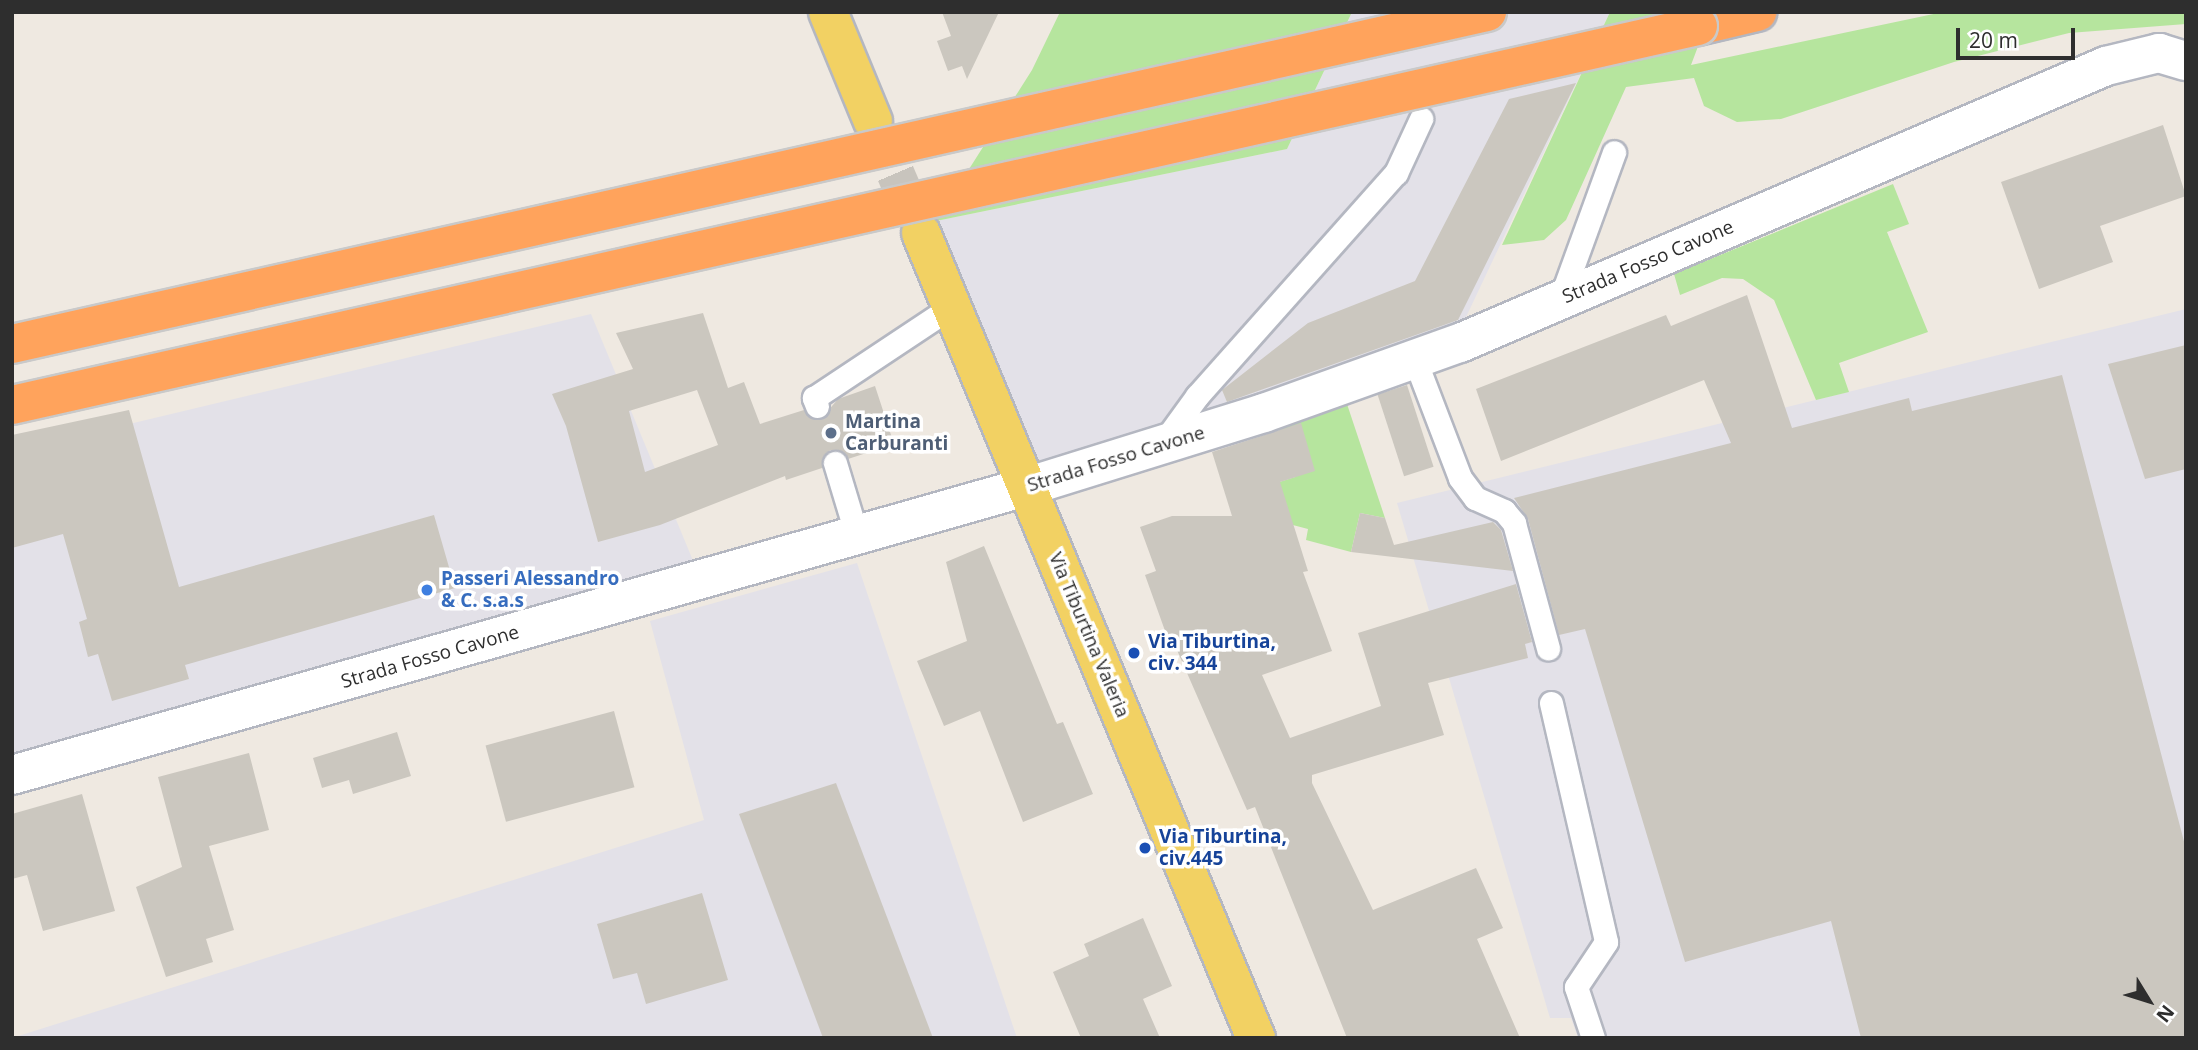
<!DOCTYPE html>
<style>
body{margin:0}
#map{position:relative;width:2198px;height:1050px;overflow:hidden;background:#efe9e1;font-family:"Open Sans",sans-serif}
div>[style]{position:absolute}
.industrial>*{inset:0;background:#e3e1e8}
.green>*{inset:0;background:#b6e59e}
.building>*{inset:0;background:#cbc7bf;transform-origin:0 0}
.primary-tunnel>*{height:38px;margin-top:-19px;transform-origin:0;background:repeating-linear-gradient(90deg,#c8c4bd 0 38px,transparent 0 57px)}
.roads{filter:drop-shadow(2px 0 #b4b7c1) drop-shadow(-2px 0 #b4b7c1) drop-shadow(0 2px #b4b7c1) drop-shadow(0 -2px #b4b7c1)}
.lane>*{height:23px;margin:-11.5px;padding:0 11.5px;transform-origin:11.5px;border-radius:11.5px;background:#fff}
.street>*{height:38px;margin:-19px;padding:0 19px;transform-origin:19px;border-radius:19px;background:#fff}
.secondary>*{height:38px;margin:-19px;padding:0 19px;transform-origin:19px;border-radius:19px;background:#fff}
.primary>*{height:38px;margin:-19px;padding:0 19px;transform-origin:19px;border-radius:19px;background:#f2d163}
.highway>*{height:38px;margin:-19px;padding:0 19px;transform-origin:19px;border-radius:19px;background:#ffa35c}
.bridges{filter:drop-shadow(2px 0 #c9c9c9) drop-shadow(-2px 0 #c9c9c9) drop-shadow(0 2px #c9c9c9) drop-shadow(0 -2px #c9c9c9)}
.highway-bridge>*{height:38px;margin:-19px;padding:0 19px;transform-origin:19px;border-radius:19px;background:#ffa35c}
.dots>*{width:19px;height:19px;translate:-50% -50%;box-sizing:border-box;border:4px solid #fff;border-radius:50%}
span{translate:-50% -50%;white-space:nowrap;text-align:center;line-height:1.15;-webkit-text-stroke:7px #fff;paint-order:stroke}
.street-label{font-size:19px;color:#2e2e2e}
.service-label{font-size:19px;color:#4e5e75;font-weight:700}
.left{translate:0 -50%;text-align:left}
.shop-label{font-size:19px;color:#366cbe;font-weight:700}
.transit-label{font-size:19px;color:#164399;font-weight:700}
.frame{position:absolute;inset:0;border:14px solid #2e2e2e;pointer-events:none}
.north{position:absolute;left:2114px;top:966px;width:70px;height:70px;-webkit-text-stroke:5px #fff;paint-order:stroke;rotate:128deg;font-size:19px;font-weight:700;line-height:28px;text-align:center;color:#2e2e2e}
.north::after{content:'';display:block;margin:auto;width:24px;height:32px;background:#2e2e2e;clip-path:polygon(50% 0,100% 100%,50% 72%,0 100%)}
.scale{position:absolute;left:1956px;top:28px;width:119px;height:32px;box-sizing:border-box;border:4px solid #2e2e2e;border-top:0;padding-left:9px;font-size:21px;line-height:24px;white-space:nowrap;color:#2e2e2e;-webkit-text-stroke:5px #fff;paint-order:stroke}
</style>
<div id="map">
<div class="industrial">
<div style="clip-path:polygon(1352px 12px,1610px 12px,1459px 332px,1037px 464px,936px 221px,1287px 149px)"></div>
<div style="clip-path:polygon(2186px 309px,2186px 1038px,1578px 1038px,1571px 1018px,1550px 1018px,1397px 503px)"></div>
<div style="clip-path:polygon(591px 314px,694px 563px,12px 762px,12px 452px)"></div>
<div style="clip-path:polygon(857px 563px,1017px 1038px,12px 1038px,704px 820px,650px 621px)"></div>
</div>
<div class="green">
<div style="clip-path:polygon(1060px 12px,1352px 12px,1287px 149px,936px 221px,1032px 70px)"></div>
<div style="clip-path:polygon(1610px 12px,1711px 12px,1691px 65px,1943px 12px,2186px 12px,2186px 24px,2069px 33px,1954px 62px,1781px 119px,1737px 122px,1704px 106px,1694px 78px,1626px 87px,1566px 220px,1544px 240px,1502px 245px)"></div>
<div style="clip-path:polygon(1893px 184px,1909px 224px,1887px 232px,1928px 332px,1839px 363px,1849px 392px,1816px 400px,1774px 300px,1743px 279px,1722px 278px,1680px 295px,1674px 274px)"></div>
<div style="clip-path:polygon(1347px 404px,1385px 518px,1360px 513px,1351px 552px,1306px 540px,1308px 529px,1239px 511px,1242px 494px,1295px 477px,1280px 427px)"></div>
</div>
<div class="building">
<div style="clip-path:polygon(942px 12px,999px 12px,967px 79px,962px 66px,948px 71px,937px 41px,951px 36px)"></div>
<div style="clip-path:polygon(1576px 83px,1458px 320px,1227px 402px,1222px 390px,1308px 323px,1415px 281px,1509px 99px)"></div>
<div style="clip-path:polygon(2163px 125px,2186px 196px,2100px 226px,2113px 262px,2039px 289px,2001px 182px)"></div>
<div style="clip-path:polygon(1747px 295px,1792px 428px,1909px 398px,1912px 411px,2062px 375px,2186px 849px,2186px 1038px,1861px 1038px,1831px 921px,1685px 962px,1585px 629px,1559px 635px,1528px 519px,1514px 498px,1731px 443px,1704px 380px,1501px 461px,1476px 389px,1666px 315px,1671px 326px)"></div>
<div style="clip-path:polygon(evenodd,703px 313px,728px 388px,744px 382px,760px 424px,804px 410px,821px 419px,838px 399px,875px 386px,894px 444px,848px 459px,830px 450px,822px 468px,786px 480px,785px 476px,660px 525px,598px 542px,566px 426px,552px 394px,633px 369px,616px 333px,703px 313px,697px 390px,718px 445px,645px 472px,629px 411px,697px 390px)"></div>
<div style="clip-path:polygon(2186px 345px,2186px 469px,2145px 479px,2108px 364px)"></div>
<div style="left:1407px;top:385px;width:86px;height:31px;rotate:72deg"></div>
<div style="clip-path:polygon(129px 410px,179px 587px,434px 515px,455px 588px,185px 665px,189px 679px,112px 701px,98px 654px,88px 657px,79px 622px,87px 619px,63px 534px,12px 548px,12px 435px)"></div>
<div style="clip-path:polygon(1301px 423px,1315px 471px,1280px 482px,1308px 571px,1303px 572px,1332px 651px,1262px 675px,1290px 738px,1381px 706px,1358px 633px,1516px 584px,1532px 642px,1525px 644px,1528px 658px,1428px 683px,1444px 735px,1312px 775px,1312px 783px,1373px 910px,1476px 868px,1503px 928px,1477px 939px,1520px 1038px,1347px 1038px,1255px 807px,1247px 810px,1173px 641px,1169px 642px,1145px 575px,1156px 571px,1140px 527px,1172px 516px,1232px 516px,1212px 452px)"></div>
<div style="clip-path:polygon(1360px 513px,1385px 518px,1394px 545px,1493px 522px,1501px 530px,1513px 571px,1351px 552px)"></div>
<div style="clip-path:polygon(984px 546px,1057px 724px,1063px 722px,1093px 794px,1023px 822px,980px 711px,944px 726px,917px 661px,967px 641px,946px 562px)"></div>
<div style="left:614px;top:711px;width:79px;height:133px;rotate:75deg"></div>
<div style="clip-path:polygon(397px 732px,411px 776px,353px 794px,349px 780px,322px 788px,313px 758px)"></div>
<div style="clip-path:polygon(249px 753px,269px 830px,209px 846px,234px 930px,206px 939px,213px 962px,166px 977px,136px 887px,182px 867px,158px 777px)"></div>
<div style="clip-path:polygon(836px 783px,933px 1038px,823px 1038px,739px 814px)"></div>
<div style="clip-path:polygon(82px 794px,115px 911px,43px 931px,27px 875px,12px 879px,12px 814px)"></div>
<div style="clip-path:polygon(702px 893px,728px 980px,646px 1004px,637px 973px,613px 979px,597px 924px)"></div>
<div style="clip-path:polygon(1143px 918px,1172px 986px,1143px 999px,1160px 1038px,1081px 1038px,1053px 972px,1089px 956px,1084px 944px)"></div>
</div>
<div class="primary-tunnel">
<div style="left:873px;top:121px;width:122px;rotate:66.8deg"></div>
</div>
<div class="roads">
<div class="lane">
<div style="left:1561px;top:298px;width:155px;rotate:-70deg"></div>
<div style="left:1415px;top:360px;width:126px;rotate:69.1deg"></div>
<div style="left:1460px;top:478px;width:25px;rotate:53deg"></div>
<div style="left:1475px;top:498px;width:32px;rotate:24deg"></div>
<div style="left:1504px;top:511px;width:16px;rotate:50deg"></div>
<div style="left:1514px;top:523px;width:130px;rotate:74.8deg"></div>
<div style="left:817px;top:406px;width:9px;rotate:-111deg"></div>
<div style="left:814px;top:398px;width:164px;rotate:-33.6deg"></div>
<div style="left:1163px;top:443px;width:58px;rotate:-54.1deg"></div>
<div style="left:1197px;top:396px;width:299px;rotate:-48.3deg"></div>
<div style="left:1396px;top:173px;width:60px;rotate:-65.2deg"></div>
<div style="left:835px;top:463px;width:76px;rotate:73.2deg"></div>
<div style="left:1551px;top:703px;width:245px;rotate:77deg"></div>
<div style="left:1606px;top:942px;width:54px;rotate:123.7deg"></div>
<div style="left:1576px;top:987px;width:54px;rotate:71.6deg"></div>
</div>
<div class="street">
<div style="left:1026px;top:487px;width:249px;rotate:-17.3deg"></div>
<div style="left:1264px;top:413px;width:208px;rotate:-19.7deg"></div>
<div style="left:1460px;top:343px;width:703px;rotate:-23.21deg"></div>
<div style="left:2106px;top:66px;width:55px;rotate:-13.8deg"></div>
<div style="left:2159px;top:53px;width:28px;rotate:17deg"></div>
</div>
<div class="secondary">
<div style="left:12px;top:775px;width:1054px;rotate:-15.86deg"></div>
</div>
<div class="primary">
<div style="left:828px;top:12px;width:118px;rotate:67.6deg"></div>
<div style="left:921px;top:233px;width:872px;rotate:67.41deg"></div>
</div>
<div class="highway">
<div style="left:1698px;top:26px;width:61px;rotate:-13.3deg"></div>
</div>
</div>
<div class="bridges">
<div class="highway-bridge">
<div style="left:12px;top:344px;width:1512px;rotate:-12.69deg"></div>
<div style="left:12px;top:405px;width:1728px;rotate:-12.67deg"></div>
</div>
</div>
<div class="dots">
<div style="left:831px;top:433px;background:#5c6f8a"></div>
<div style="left:427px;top:590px;background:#3f7fe0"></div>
<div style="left:1134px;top:653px;background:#1a4fb4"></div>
<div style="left:1145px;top:848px;background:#1a4fb4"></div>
</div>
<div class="street-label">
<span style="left:1648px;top:262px;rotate:-23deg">Strada Fosso Cavone</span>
<span style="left:1116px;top:459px;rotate:-17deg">Strada Fosso Cavone</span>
<span style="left:1089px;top:635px;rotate:67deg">Via Tiburtina Valeria</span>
<span style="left:430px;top:657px;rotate:-16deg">Strada Fosso Cavone</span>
</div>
<div class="service-label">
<span class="left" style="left:845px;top:433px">Martina<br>Carburanti</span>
</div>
<div class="shop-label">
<span class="left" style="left:441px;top:590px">Passeri Alessandro<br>&amp; C. s.a.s</span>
</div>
<div class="transit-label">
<span class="left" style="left:1148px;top:653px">Via Tiburtina,<br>civ. 344</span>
<span class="left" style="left:1159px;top:848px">Via Tiburtina,<br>civ.445</span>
</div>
<div class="frame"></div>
<div class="north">N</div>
<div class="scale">20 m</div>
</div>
